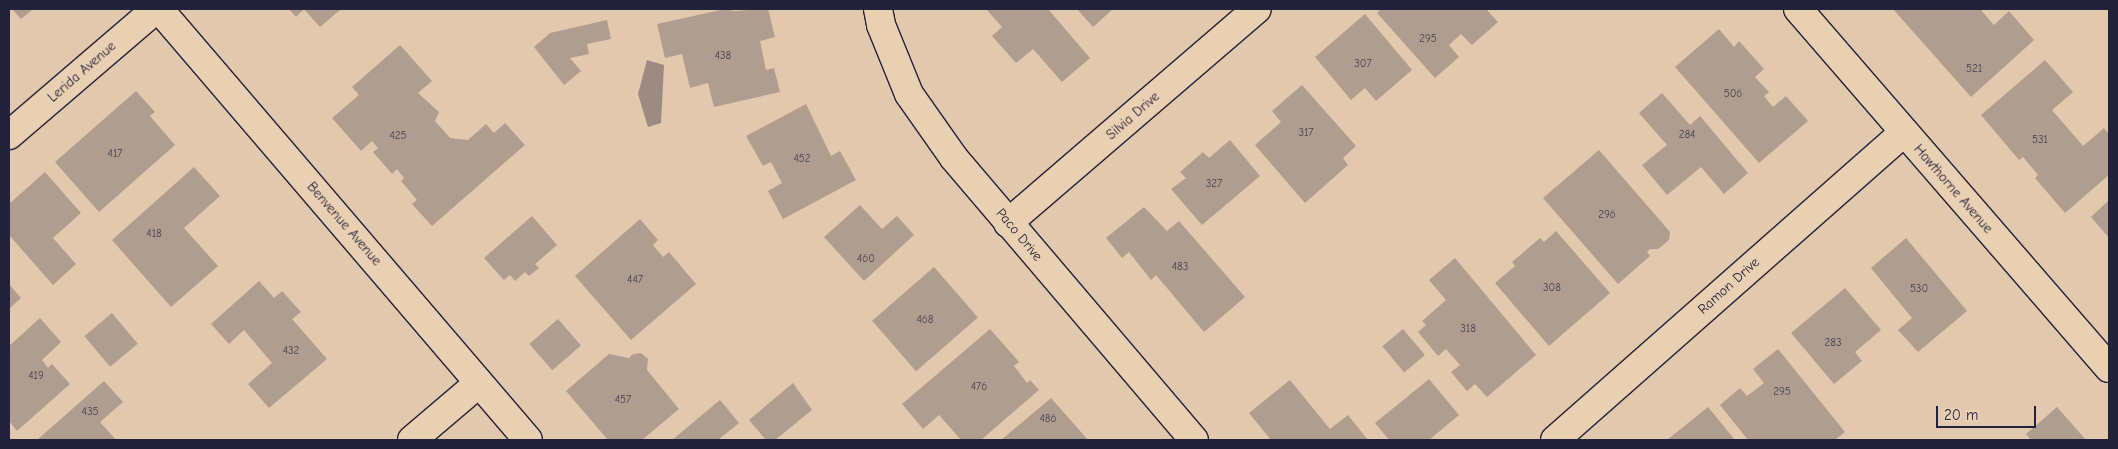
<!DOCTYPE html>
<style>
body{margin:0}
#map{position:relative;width:2118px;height:449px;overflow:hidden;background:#e2c9ad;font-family:"Comic Neue",sans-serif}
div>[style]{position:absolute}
.water>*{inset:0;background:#9b8b82}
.building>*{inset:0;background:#af9d8f;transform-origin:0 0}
.roads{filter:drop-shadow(1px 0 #22223b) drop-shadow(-1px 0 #22223b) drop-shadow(0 1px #22223b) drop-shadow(0 -1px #22223b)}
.minor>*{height:28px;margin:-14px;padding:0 14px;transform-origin:14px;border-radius:14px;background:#ead0b2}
span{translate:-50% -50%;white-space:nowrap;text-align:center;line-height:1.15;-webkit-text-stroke:4px #ead0b2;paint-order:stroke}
.number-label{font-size:11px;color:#454150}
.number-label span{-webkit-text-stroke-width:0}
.street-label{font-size:14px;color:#22223b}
.frame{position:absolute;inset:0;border:10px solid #22223b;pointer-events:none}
.scale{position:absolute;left:1936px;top:406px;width:100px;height:22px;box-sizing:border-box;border:2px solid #22223b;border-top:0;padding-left:6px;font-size:15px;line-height:18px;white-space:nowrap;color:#22223b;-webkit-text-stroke:4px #ead0b2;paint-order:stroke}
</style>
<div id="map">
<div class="water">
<div style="clip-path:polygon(647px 60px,664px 65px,661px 123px,648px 127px,638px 94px)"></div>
</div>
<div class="building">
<div style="clip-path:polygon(12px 9px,33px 9px,21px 19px)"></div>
<div style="clip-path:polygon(289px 9px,341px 9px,320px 27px,304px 9px,296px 17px)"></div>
<div style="clip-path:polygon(725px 9px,734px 11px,768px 9px,775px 37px,760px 41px,766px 70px,774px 68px,780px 92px,714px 107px,708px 83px,690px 88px,682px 54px,665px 58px,657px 24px)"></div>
<div style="clip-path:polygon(986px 9px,1048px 9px,1090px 58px,1062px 82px,1033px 49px,1016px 63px,992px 36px,1002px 27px)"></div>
<div style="clip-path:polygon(1077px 9px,1113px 9px,1093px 27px)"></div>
<div style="clip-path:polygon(1381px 9px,1486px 9px,1498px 22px,1472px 45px,1461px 34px,1449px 45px,1459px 57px,1435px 78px,1377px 13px)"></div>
<div style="clip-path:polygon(1893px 9px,1980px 9px,1994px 25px,2009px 11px,2034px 40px,1971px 97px)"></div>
<div style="clip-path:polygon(1365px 14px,1412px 70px,1376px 101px,1365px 88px,1351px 100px,1315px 57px)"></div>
<div style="clip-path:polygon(607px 20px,611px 39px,587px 44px,589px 54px,570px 58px,581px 71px,564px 85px,534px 47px,550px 33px)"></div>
<div style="clip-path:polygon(1719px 29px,1734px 47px,1739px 41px,1764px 69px,1755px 77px,1769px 92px,1764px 96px,1773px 107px,1786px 96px,1808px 121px,1759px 163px,1675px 67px)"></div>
<div style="clip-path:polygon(400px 45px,432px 81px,418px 93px,439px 112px,435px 121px,450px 138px,468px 140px,486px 124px,494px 133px,505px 123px,525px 145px,432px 226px,412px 204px,417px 200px,401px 181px,404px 178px,397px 169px,392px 174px,373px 152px,378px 148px,372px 141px,361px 151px,332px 118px,359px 95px,352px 87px)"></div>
<div style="clip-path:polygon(2045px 60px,2073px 92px,2052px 110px,2083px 146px,2104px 128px,2109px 134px,2109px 175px,2065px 213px,2035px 178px,2038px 175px,2023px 157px,2019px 160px,1981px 115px)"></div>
<div style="clip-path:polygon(1302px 85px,1356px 146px,1343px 158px,1348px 165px,1305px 203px,1255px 145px,1281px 122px,1272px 111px)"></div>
<div style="clip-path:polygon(136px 91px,155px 112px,150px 116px,175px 145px,99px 212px,55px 162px)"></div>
<div style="clip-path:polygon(1662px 93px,1690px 125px,1700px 116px,1748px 173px,1724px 194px,1701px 167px,1667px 195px,1642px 165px,1667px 145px,1639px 113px)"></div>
<div style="clip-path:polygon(806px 104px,831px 156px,840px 151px,856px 180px,783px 219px,768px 191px,782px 183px,771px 162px,763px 166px,746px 136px)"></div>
<div style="clip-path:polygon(1230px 140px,1260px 176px,1202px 225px,1171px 189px,1186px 178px,1180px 172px,1203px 152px,1209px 158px)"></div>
<div style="clip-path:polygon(1599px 150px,1670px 232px,1669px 240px,1658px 249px,1650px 249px,1647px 252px,1650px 256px,1618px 284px,1543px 198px)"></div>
<div style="clip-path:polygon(194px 167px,220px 196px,184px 228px,218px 266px,171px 307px,112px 240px)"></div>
<div style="clip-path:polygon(45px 172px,81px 213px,53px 238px,76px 264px,53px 285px,9px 235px,9px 204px)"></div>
<div style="clip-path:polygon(2109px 200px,2109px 238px,2091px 217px)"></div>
<div style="clip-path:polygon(860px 205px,882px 229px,897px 216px,914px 235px,864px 281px,824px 237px)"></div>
<div style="clip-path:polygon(1144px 207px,1167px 231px,1179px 221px,1245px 297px,1204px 332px,1156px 275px,1151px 280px,1129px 252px,1122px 258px,1106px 238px)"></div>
<div style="clip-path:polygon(532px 216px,557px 245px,535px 264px,539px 268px,529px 276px,525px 272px,515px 281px,510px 275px,504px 280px,484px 258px)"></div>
<div style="clip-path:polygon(640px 219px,658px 240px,653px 245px,663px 257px,669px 252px,696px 284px,631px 340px,575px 276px)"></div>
<div style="clip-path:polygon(1556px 231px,1610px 293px,1549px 346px,1495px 283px,1515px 266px,1512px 262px,1540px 238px,1544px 242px)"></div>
<div style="clip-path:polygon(1906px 238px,1967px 311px,1918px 352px,1898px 330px,1912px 318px,1871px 268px)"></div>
<div style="clip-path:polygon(1455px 258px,1536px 355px,1487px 397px,1475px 384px,1467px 391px,1451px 372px,1460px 365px,1446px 349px,1438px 356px,1418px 332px,1426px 325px,1422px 321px,1446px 300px,1429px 280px)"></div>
<div style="left:934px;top:267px;width:67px;height:82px;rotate:49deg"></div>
<div style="clip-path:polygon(259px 281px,274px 298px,282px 291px,301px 312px,292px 319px,327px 359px,269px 408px,248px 384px,272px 363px,244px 330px,229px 344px,211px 324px)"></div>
<div style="clip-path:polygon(9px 284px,21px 298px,9px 309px)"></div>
<div style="clip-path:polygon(1845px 288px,1881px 330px,1855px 352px,1862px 361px,1834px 384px,1791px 333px)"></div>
<div style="left:112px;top:313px;width:40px;height:36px;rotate:50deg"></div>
<div style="clip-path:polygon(40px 318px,61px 342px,42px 360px,48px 368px,52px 364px,70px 384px,17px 431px,9px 421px,9px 346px)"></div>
<div style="left:558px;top:319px;width:35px;height:38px;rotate:49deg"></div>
<div style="clip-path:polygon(990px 329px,1019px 362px,1014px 366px,1027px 383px,1030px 380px,1039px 390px,981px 440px,961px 440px,939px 415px,923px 429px,902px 404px)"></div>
<div style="left:1403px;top:329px;width:34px;height:27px;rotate:50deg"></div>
<div style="clip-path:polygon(1778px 349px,1845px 432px,1835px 440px,1748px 440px,1720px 405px,1740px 388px,1747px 396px,1764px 383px,1753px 369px)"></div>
<div style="clip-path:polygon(641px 353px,648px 359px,647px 370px,679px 409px,642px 440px,608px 440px,566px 391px,609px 354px,629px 358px,633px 354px)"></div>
<div style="clip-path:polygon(1429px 379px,1459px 415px,1429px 440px,1389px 440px,1375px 423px)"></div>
<div style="clip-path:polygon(1290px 380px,1330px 429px,1348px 415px,1368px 440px,1271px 440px,1249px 413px)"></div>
<div style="clip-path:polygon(104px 381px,123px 402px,100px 422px,116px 440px,37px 440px)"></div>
<div style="clip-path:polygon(793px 383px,812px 410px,775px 440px,766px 440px,749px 420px)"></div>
<div style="clip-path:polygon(1051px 398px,1088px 440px,1001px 440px)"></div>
<div style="clip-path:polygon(720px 400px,739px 423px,718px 440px,672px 440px)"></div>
<div style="clip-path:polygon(1708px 407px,1735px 440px,1667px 440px)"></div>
<div style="clip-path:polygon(2057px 407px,2086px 440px,2031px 440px,2026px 434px)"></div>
</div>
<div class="roads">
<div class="minor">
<div style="left:159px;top:9px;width:567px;rotate:49.43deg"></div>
<div style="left:878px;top:9px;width:16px;rotate:79deg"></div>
<div style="left:881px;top:25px;width:74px;rotate:67.9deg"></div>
<div style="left:909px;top:94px;width:78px;rotate:54.9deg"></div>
<div style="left:954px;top:158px;width:370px;rotate:49.6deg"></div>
<div style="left:1798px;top:9px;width:475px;rotate:49.1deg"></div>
<div style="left:9px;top:135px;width:194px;rotate:-40.6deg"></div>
<div style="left:1008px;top:223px;width:328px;rotate:-40.7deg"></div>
<div style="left:412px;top:440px;width:88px;rotate:-40.4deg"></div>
<div style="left:1555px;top:440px;width:465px;rotate:-41.4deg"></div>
</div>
</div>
<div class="number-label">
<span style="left:1428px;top:39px">295</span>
<span style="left:723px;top:56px">438</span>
<span style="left:1363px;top:64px">307</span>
<span style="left:1974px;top:69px">521</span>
<span style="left:1733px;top:94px">506</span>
<span style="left:1306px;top:133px">317</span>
<span style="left:1687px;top:135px">284</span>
<span style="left:398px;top:136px">425</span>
<span style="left:2040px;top:140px">531</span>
<span style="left:115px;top:154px">417</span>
<span style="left:802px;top:159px">452</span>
<span style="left:1214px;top:184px">327</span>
<span style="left:1607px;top:215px">296</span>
<span style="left:154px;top:234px">418</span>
<span style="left:866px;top:259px">460</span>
<span style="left:1180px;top:267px">483</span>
<span style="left:635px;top:280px">447</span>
<span style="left:1552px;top:288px">308</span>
<span style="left:1919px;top:289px">530</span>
<span style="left:925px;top:320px">468</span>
<span style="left:1468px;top:329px">318</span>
<span style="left:1833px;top:343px">283</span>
<span style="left:291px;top:351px">432</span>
<span style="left:36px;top:376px">419</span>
<span style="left:979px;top:387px">476</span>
<span style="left:1782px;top:392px">295</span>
<span style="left:623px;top:400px">457</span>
<span style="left:90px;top:412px">435</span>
<span style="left:1048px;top:419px">486</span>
</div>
<div class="street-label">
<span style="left:82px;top:72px;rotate:-41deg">Lerida Avenue</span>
<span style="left:1133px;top:116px;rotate:-41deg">Silvia Drive</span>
<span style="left:1953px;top:189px;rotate:49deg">Hawthorne Avenue</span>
<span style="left:344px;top:224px;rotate:49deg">Benvenue Avenue</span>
<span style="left:1019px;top:235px;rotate:50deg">Paco Drive</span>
<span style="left:1729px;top:286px;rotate:-42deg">Ramon Drive</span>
</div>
<div class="frame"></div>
<div class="scale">20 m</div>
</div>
